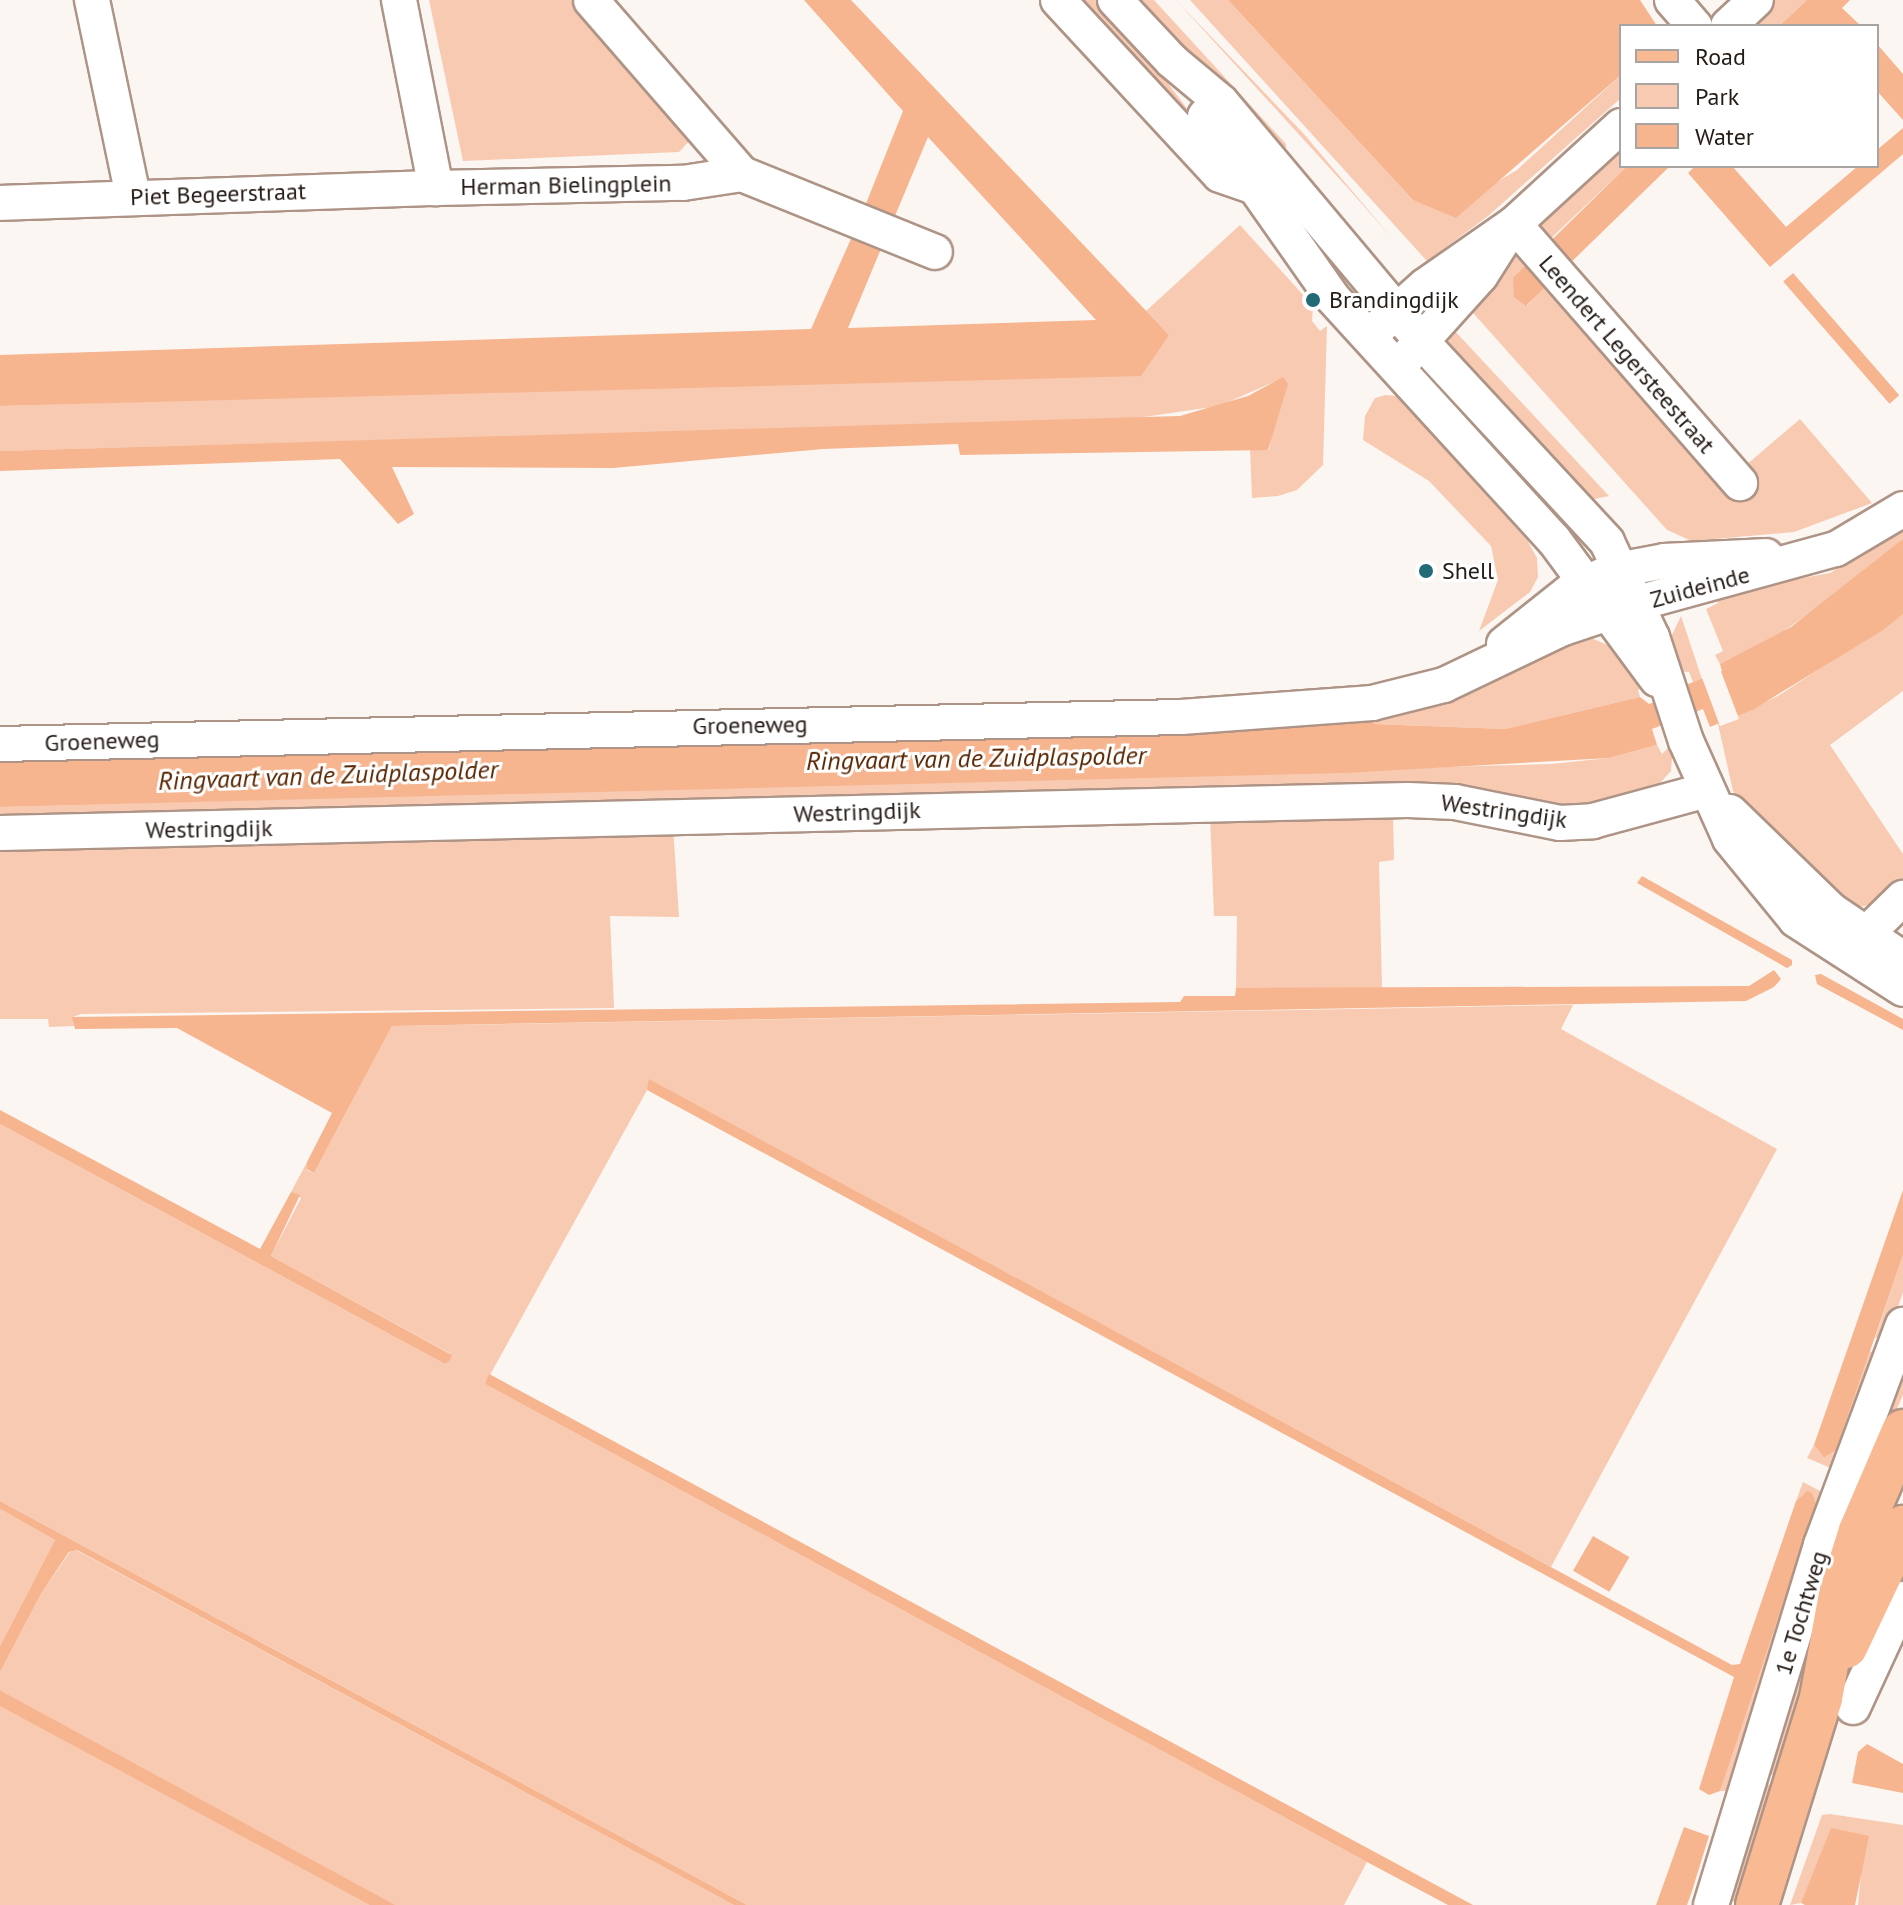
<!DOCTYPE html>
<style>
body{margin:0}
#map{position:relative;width:1903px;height:1905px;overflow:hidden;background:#fbf6f2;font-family:"PT Sans",sans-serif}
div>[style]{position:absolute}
.green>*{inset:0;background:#f8cab1;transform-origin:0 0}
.water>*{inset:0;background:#f6b48f;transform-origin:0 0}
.pier>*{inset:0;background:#fbf6f2}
.roads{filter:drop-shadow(2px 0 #ae9486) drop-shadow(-2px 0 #ae9486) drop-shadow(0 2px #ae9486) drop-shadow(0 -2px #ae9486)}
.minor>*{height:34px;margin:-17px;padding:0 17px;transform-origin:17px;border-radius:17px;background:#fff}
.major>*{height:42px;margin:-21px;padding:0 21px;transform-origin:21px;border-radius:21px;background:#f9b992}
.dots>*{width:22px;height:22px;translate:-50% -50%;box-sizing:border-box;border:4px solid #fff;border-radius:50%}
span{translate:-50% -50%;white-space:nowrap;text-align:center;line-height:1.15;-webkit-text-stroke:6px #fff;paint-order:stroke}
.street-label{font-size:24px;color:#261c16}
.poi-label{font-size:24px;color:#261c16}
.left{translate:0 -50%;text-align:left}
.water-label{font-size:26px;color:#592601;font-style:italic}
.legend{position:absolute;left:1619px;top:24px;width:260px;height:144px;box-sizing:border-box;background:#fff;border:2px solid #a8a4a2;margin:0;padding:10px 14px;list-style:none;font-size:24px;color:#261c16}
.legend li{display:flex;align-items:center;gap:16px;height:40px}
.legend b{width:40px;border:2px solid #a8a4a2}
</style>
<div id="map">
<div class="green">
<div style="clip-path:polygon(429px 0,571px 0,695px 135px,679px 152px,463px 161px)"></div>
<div style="clip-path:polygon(1084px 0,1097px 0,1143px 50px,1230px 166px,1169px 110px,1178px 102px)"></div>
<div style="clip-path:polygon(1137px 0,1154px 0,1286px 144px,1286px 151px,1277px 158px)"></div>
<div style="clip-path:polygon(1176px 0,1303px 133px,1392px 238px,1346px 186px)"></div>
<div style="clip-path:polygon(1190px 0,1228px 0,1413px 200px,1448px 211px,1517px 170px,1621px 75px,1621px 98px,1488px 216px,1427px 261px)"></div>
<div style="clip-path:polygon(1774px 0,1807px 0,1779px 26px,1745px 26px)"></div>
<div style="clip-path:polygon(1621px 138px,1621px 166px,1627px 166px,1544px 245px,1534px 222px)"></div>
<div style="clip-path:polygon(1240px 225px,1313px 306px,1312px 321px,1320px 331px,1327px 326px,1323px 465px,1297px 490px,1278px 496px,1252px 498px,1250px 449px,1269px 450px,1283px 378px,1219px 406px,1130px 419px,0 451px,0 406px,905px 379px,1169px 335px,1146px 311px)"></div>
<div style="clip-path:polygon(1513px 248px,1531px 259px,1527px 306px,1550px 282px,1560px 291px,1554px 297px,1706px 473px,1745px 466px,1800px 419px,1872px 503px,1794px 532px,1692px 541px,1667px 530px,1466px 305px)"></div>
<div style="clip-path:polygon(1453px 329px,1609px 496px,1586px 501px,1536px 453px,1532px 432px,1481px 378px,1462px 372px,1452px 359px,1448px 345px)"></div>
<div style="clip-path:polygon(1385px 395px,1397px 396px,1527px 540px,1537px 558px,1538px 577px,1530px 592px,1479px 631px,1498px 580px,1491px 546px,1429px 481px,1363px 440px,1365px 416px,1375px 398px)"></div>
<div style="clip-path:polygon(1903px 526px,1903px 539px,1852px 583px,1781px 633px,1720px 664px,1715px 655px,1723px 651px,1706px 609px,1718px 603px,1715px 594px,1830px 573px)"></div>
<div style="clip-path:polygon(1903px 614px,1903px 691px,1830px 745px,1903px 854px,1903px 884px,1876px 904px,1853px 908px,1761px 825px,1733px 791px,1718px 724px,1778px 696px)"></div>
<div style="clip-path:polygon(1681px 616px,1702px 679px,1693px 682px,1689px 672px,1677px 671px,1670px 639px)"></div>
<div style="clip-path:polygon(1582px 634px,1619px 650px,1647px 684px,1638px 690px,1640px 697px,1505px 729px,1374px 724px,1370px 719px,1209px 732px,441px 747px,1443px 702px)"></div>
<div style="clip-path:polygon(1673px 743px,1671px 771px,1648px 796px,1589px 812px,1342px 785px,1203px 786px,0 819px,0 807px,1551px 764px,1609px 758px,1657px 745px,1662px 754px)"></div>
<div style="clip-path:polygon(1393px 813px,1394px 860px,1379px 862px,1382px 988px,1236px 988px,1237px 916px,1214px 916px,1210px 814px)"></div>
<div style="clip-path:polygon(673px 826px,679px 917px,610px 916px,614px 1008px,81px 1014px,73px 1017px,74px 1026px,49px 1027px,48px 1019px,0 1019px,0 846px)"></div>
<div style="clip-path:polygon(1573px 1005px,1561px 1029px,1777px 1149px,1551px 1567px,652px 1081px,485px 1384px,1367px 1862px,1344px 1905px,747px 1905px,0 1501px,0 1124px,445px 1364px,451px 1354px,271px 1256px,301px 1198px,291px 1192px,307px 1162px,307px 1170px,314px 1173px,392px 1026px)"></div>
<div style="clip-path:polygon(1903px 1255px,1903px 1292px,1888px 1337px,1875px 1338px)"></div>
<div style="clip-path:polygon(1870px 1351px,1882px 1358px,1833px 1469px,1807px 1458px,1814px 1445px,1824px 1458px,1836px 1450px)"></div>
<div style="clip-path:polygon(1903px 1371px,1903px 1395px,1871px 1467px,1813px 1639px,1778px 1778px,1765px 1772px)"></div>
<div style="clip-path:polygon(1803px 1482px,1824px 1493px,1732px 1791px,1720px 1791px,1807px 1491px,1796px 1501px)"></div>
<div style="clip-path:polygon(0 1509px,55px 1540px,0 1646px)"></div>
<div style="clip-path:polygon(76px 1550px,734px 1905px,0 1905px,0 1672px,42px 1592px,70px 1552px)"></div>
<div style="left:1762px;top:1782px;width:15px;height:122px;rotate:20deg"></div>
<div style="clip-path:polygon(1830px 1814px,1903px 1825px,1903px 1905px,1858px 1905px,1861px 1874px,1807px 1890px,1801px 1903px,1790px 1905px,1822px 1815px)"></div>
</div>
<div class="water">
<div style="clip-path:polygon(804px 0,851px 0,1169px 335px,1141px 376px,0 406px,0 355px,811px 329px,854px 232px,883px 244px,848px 328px,1096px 320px,928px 137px,892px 223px,863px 211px,903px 111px)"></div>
<div style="clip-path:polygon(1228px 0,1640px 0,1657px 26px,1621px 26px,1621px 75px,1456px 218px,1413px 200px)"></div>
<div style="clip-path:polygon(1807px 0,1850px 0,1842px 8px,1861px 26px,1779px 26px)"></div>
<div style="clip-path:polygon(1877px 44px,1903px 74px,1903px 120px,1877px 91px)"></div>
<div style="clip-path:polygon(1903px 128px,1903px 154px,1770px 267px,1688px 173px,1695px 166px,1732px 166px,1786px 227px,1858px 166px,1877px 166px,1877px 150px)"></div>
<div style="clip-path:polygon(1627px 166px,1670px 166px,1526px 306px,1514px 297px,1513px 278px)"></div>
<div style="left:1793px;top:273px;width:162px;height:13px;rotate:49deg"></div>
<div style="clip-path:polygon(1283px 377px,1288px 384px,1268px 450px,960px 455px,958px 444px,823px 449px,613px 468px,392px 467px,414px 514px,398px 524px,340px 459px,0 471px,0 451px,1180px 416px,1248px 396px)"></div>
<div style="clip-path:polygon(1903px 539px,1903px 614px,1883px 630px,1754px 709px,1710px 727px,1703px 709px,1652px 729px,1657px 745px,1609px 758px,1344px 773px,0 807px,0 760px,1209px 732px,1371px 719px,1374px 724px,1505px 729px,1640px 697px,1649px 704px,1689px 689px,1688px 684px,1722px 671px,1720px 664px,1791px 627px)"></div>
<div style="clip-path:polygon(1642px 876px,1792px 960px,1792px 965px,1787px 968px,1637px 883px)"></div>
<div style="clip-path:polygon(1774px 970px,1781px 979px,1774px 987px,1746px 1001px,392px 1026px,314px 1173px,307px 1169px,307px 1162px,332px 1113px,177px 1028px,75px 1029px,72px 1017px,1180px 1002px,1184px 996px,1235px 996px,1236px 988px,1749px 986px)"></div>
<div style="clip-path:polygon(1821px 974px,1903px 1019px,1903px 1030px,1817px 984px,1815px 975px)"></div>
<div style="clip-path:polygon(649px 1079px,1732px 1665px,1740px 1664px,1796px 1501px,1807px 1491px,1812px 1493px,1816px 1504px,1720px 1791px,1709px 1795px,1699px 1789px,1734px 1677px,647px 1090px)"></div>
<div style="clip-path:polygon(0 1110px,260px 1249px,291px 1192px,300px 1195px,271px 1256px,452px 1355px,450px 1360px,445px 1364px,0 1124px)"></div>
<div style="clip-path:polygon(1903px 1190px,1903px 1255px,1836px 1450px,1824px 1458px,1814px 1445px)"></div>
<div style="clip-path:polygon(489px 1374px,491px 1375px,1473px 1905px,1448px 1905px,1367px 1862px,485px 1384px)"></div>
<div style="clip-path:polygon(0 1501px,61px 1534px,747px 1905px,734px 1905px,77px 1550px,69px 1552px,42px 1592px,0 1672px,0 1646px,55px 1540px,0 1509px)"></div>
<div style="left:1593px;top:1536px;width:42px;height:40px;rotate:30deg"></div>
<div style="clip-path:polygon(0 1690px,1px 1691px,395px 1905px,370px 1905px,0 1706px)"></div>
<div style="clip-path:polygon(1867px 1744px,1903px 1764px,1903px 1793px,1852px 1783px,1858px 1752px)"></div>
<div style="clip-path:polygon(1684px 1827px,1709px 1836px,1692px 1891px,1687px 1905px,1656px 1905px)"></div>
<div style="clip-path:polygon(1831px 1828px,1869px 1836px,1855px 1905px,1805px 1905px,1801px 1903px)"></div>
</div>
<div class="pier">
<div style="clip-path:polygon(1717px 661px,1739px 719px,1720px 726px,1701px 675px,1717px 669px)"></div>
</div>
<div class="roads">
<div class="minor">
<div style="left:92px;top:0;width:201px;rotate:78.2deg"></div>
<div style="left:399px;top:0;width:192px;rotate:78.9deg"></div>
<div style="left:436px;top:188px;width:247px;rotate:-1.2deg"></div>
<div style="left:683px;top:183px;width:60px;rotate:-8.7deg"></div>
<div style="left:742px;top:174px;width:230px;rotate:-131deg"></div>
<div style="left:1058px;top:0;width:238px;rotate:47.2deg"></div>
<div style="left:1220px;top:175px;width:36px;rotate:19deg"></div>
<div style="left:1115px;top:0;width:83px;rotate:46.9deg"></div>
<div style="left:1172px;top:61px;width:64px;rotate:39.9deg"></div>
<div style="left:1221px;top:102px;width:314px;rotate:50deg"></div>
<div style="left:1423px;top:343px;width:271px;rotate:47.2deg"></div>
<div style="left:1607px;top:542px;width:105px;rotate:64.7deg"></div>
<div style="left:1652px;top:637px;width:109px;rotate:71.9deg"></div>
<div style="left:1686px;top:741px;width:107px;rotate:65.8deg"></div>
<div style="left:1730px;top:839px;width:104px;rotate:50.8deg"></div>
<div style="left:1796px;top:920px;width:127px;rotate:32.8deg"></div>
<div style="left:1672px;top:0;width:35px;rotate:49deg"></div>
<div style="left:1728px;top:26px;width:38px;rotate:-43deg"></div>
<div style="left:1205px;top:116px;width:221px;rotate:54.9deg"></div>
<div style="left:1332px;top:297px;width:329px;rotate:47.6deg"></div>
<div style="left:1554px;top:540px;width:173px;rotate:53.5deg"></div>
<div style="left:742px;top:174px;width:208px;rotate:22deg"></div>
<div style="left:0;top:203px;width:436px;rotate:-2deg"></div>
<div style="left:1514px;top:224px;width:344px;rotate:48.9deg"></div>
<div style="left:1379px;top:327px;width:62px;rotate:-41.7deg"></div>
<div style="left:1425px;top:286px;width:108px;rotate:-34.9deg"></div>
<div style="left:1514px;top:224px;width:145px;rotate:-42.5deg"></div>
<div style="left:1407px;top:357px;width:110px;rotate:-47.9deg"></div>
<div style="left:1481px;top:275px;width:49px;rotate:-57.6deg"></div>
<div style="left:1504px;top:644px;width:87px;rotate:-38.5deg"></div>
<div style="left:1572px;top:590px;width:44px;rotate:-25.4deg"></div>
<div style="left:1612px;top:571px;width:54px;rotate:-10.7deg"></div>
<div style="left:1665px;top:561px;width:101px;rotate:-2.8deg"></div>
<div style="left:0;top:744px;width:1181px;rotate:-1.31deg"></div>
<div style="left:1181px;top:717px;width:192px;rotate:-4.2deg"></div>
<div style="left:1372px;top:703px;width:74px;rotate:-14deg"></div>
<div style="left:1444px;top:685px;width:132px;rotate:-25.6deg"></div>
<div style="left:1563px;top:628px;width:79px;rotate:-18.4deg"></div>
<div style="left:1638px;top:603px;width:205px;rotate:-15.3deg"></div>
<div style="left:1836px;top:549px;width:78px;rotate:-30.8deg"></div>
<div style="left:1730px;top:812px;width:141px;rotate:44.1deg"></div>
<div style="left:1831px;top:910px;width:87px;rotate:34.2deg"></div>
<div style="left:0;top:833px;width:1408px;rotate:-1.34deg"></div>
<div style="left:1408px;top:800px;width:47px;rotate:2.4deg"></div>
<div style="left:1455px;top:802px;width:107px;rotate:11.3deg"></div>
<div style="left:1560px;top:823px;width:33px;rotate:-3deg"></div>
<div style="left:1593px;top:821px;width:118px;rotate:-15.2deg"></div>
<div style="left:1849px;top:951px;width:76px;rotate:-44.5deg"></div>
<div style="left:1853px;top:1707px;width:119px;rotate:-65.2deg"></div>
<div style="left:1711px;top:1905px;width:376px;rotate:-73deg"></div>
<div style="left:1821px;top:1545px;width:235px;rotate:-69.6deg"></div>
</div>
<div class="major">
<div style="left:1846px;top:1647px;width:133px;rotate:-64.6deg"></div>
<div style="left:1757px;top:1905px;width:217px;rotate:-72.8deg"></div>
<div style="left:1821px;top:1698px;width:106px;rotate:-79.6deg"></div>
<div style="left:1840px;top:1594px;width:66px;rotate:-72.4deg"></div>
<div style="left:1860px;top:1531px;width:109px;rotate:-66.7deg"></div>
</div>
</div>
<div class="dots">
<div style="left:1313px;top:300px;background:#216a76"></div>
<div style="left:1426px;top:571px;background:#216a76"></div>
</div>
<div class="street-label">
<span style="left:566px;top:185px;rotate:-1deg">Herman Bielingplein</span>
<span style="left:218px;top:194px;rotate:-2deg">Piet Begeerstraat</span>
<span style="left:1627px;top:354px;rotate:49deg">Leendert Legersteestraat</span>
<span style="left:1700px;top:587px;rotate:-15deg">Zuideinde</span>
<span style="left:750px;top:725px;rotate:-1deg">Groeneweg</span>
<span style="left:102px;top:741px;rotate:-2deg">Groeneweg</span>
<span style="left:1504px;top:811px;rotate:8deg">Westringdijk</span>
<span style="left:857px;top:812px;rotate:-2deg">Westringdijk</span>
<span style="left:209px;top:829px;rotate:-1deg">Westringdijk</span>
<span style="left:1801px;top:1613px;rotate:-73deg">1e Tochtweg</span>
</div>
<div class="poi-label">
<span class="left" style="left:1329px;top:300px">Brandingdijk</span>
<span class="left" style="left:1442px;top:571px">Shell</span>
</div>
<div class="water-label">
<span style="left:976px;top:758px;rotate:-1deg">Ringvaart van de Zuidplaspolder</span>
<span style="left:328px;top:775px;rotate:-2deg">Ringvaart van de Zuidplaspolder</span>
</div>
<ul class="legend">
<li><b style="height:10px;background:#f9b992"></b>Road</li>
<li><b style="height:22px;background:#f8cab1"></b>Park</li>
<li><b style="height:22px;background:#f6b48f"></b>Water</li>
</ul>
</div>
